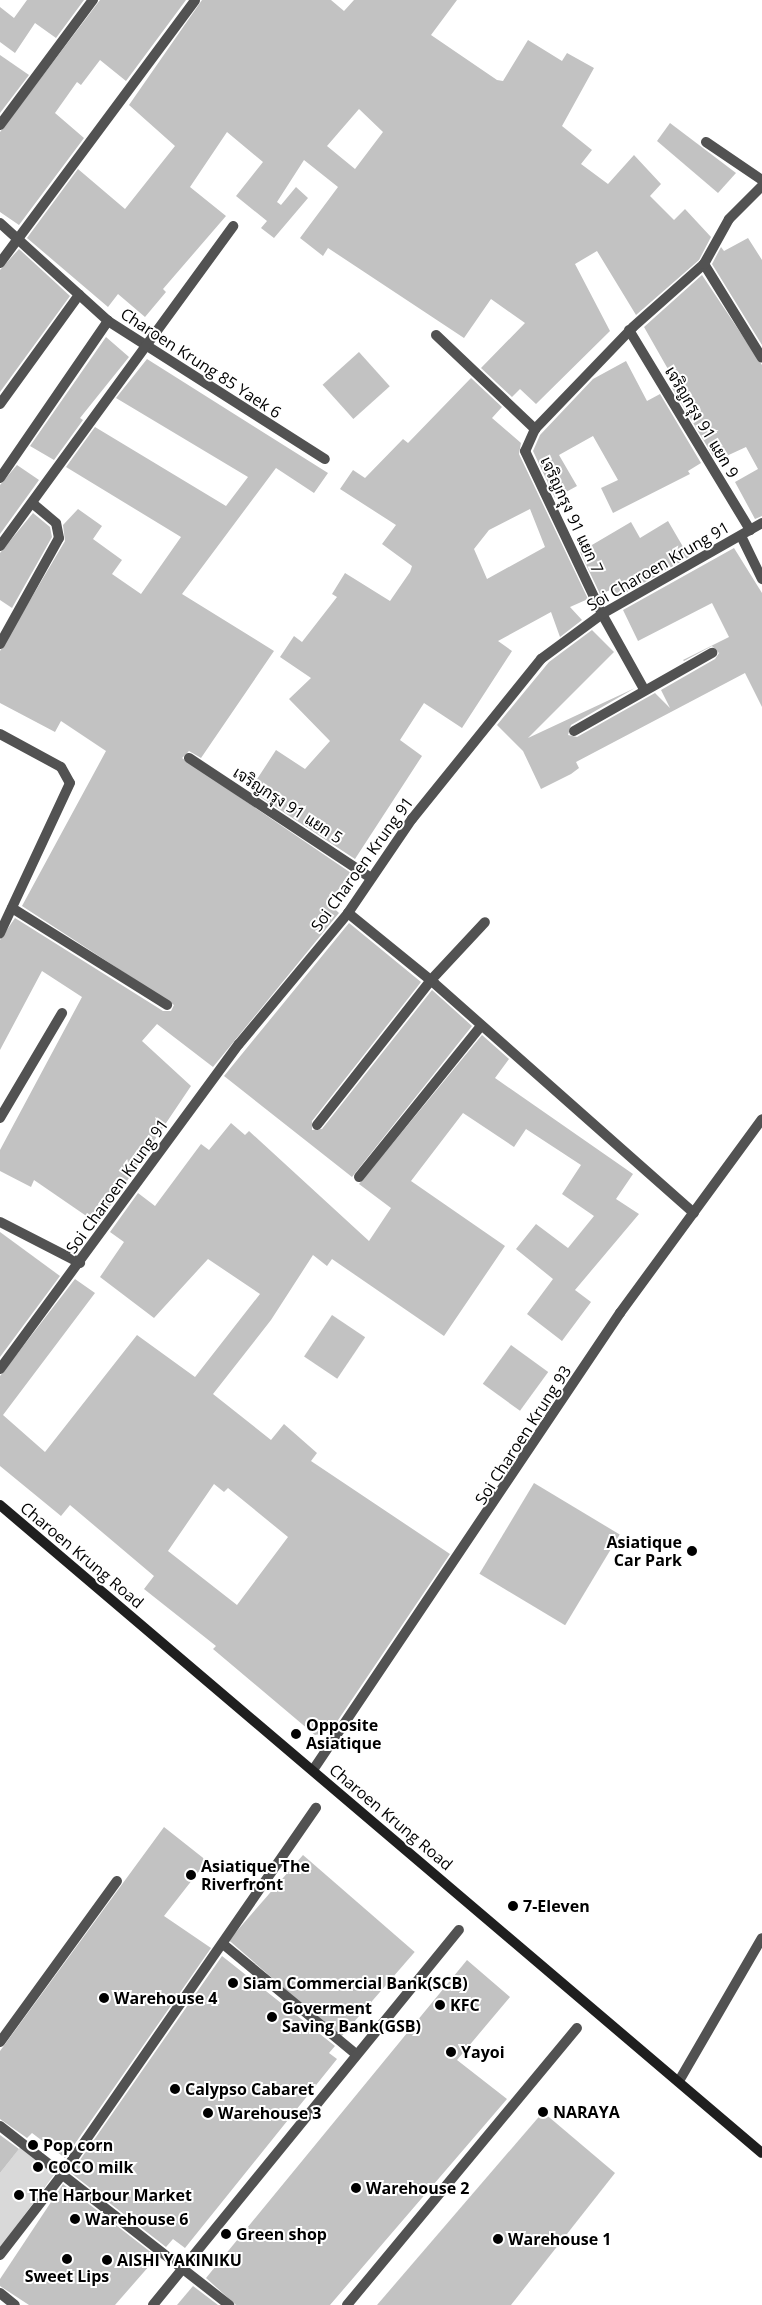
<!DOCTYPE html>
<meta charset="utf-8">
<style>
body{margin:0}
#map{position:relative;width:762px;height:2305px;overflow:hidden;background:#fff;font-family:"Open Sans",Sarabun,sans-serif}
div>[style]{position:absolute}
.green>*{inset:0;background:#d9d9d9}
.building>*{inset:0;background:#c2c2c2;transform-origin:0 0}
.street>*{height:10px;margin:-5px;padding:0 5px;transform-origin:5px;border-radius:5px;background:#525252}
.secondary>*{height:10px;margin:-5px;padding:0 5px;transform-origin:5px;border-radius:5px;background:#1f1f1f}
.dots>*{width:14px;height:14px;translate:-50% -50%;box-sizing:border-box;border:2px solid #fff;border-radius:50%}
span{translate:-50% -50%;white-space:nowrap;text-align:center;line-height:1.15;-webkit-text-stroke:4px #fff;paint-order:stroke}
.street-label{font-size:16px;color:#000}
.poi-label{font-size:16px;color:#000;font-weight:700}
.right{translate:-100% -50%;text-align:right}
.left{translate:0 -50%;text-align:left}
</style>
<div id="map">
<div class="green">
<div style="clip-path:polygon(22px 2145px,56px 2172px,0 2248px,0 2173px)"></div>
</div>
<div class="building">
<div style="clip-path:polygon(27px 0,84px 0,56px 38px,35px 23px,15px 53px,0 42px,0 7px,14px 18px)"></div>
<div style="clip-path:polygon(100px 0,186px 0,126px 81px,100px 60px,81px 85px,77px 82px,55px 113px,84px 138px,19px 225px,0 212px,0 132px)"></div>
<div style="clip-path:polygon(evenodd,202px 0,331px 0,344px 11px,354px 0,457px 0,431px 35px,497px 80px,503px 81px,528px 40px,562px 61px,567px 53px,594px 68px,562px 126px,592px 150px,581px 164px,608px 184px,634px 155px,661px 184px,650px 196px,674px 220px,685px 209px,711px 237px,699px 260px,636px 315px,597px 251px,575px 264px,610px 331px,536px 404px,520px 389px,512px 397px,481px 368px,525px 323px,491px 299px,464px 338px,328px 248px,323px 256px,300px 238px,338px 187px,304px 160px,277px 202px,281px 205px,296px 187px,308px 198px,274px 238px,261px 228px,267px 221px,236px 196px,263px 162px,227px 132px,190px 187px,226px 216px,163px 289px,166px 292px,145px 317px,118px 294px,108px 307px,27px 238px,78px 169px,125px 209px,175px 146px,129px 105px,202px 0,359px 109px,383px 132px,355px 169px,327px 146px,359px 109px)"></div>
<div style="clip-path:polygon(0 55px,29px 75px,0 113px)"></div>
<div style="clip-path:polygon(670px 123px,736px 173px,718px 193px,657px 141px)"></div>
<div style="clip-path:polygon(748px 238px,762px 260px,762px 345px,712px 264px,721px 247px,724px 251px)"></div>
<div style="clip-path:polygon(19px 249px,70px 296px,0 392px,0 270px)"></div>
<div style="clip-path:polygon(702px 275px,762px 365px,762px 516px,755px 519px,735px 482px,758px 469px,746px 447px,720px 459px,717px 453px,713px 456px,672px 388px,677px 385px,644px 327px)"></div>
<div style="clip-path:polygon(106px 337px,129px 357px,80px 418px,83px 420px,54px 460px,30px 446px)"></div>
<div style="left:359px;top:352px;width:46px;height:49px;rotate:48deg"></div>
<div style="clip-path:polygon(147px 359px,328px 473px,314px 493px,276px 468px,182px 594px,274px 651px,201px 758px,189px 751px,182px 758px,351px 873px,328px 903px,339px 913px,213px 1067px,157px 1024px,142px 1041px,191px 1086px,98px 1224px,34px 1180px,31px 1187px,0 1171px,0 1150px,82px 997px,42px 971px,0 1050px,0 940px,15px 918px,163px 1011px,171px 1011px,174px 1005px,22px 906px,106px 751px,61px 721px,55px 732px,0 703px,0 651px,65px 541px,63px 525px,78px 509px,102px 526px,93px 539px,122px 560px,112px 574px,141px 594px,181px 537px,66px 467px,95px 427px,226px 506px,248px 477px,116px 398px)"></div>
<div style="clip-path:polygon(626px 361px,647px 401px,660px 394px,701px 463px,688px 471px,690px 474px,613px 513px,601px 488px,618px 480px,593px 436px,559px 455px,577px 486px,555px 498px,533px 451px,540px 435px,593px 379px)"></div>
<div style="clip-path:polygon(evenodd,471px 378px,502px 407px,492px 418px,521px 443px,519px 454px,588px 599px,570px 607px,582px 620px,560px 637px,551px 612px,498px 641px,512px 651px,462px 728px,424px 703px,400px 740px,422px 756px,355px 859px,250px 790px,276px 750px,305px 769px,330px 741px,289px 699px,311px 678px,280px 657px,294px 636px,302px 642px,337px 597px,332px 594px,345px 573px,390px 601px,410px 572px,412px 566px,382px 544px,396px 525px,340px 489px,353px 470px,365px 478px,403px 439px,408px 443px,471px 378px,530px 509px,545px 547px,487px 579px,474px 549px,489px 530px,530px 509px)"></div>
<div style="clip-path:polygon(17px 465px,39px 480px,0 534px,0 485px)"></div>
<div style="clip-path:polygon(33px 513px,50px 527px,52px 537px,12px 608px,0 600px,0 553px)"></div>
<div style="clip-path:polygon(668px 521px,689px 557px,617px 598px,613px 589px,600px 594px,580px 552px,631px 522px,640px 538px)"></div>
<div style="clip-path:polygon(734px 548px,762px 593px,762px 707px,745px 673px,576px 762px,579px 768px,571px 774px,541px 789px,523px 751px,497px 725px,549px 662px,592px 630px,614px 652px,528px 738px,635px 688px,571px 725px,568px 735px,577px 737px,655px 693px,670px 708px,661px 690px,715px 659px,719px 653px,712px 646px,684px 661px,683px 660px,729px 637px,712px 603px,638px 641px,623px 610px)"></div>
<div style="clip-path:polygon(349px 923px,421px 982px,312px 1121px,312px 1130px,322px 1129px,432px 990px,472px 1026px,352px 1177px,224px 1076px)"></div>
<div style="clip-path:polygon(evenodd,482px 1035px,509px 1059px,495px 1078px,633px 1174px,616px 1199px,639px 1214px,575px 1290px,591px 1302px,562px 1341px,527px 1314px,553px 1279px,516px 1249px,536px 1224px,568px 1248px,594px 1216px,562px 1194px,581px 1165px,526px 1129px,514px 1147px,463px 1113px,411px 1181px,505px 1246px,444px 1336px,332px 1259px,327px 1266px,313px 1255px,271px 1320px,213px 1394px,271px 1440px,284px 1424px,317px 1453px,311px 1461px,450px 1554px,330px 1732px,315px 1735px,213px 1649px,216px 1646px,144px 1589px,154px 1576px,70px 1505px,61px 1516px,0 1466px,0 1376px,75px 1279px,95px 1293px,3px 1415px,45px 1452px,137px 1335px,195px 1377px,260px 1294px,208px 1259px,154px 1318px,100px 1277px,124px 1242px,110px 1232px,138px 1193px,155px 1206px,201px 1144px,209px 1150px,231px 1123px,245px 1135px,249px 1131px,369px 1241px,391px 1208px,359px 1184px,482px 1035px,214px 1484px,224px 1492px,228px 1488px,288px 1537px,237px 1605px,168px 1551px,214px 1484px)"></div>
<div style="clip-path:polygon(0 1232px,60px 1276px,0 1357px)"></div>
<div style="left:332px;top:1315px;width:40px;height:50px;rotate:34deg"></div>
<div style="left:511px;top:1345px;width:46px;height:48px;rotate:36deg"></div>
<div style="left:534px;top:1483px;width:100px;height:106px;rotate:31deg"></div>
<div style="clip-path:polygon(164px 1827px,207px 1861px,164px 1916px,211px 1948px,65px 2158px,32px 2133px,27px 2138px,0 2119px,0 2051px)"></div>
<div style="left:303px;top:1855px;width:148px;height:113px;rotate:41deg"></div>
<div style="clip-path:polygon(222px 1956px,335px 2046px,329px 2053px,337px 2059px,185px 2248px,173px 2239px,166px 2247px,71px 2173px)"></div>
<div style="clip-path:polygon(467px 1960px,510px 1997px,457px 2060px,507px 2099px,330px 2305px,236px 2305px,206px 2278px)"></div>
<div style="clip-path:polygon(543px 2112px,615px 2173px,511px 2305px,377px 2305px)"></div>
<div style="clip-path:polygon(0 2135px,19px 2149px,0 2173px)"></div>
<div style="clip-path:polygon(63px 2184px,157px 2257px,115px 2305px,29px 2305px,0 2286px,0 2279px)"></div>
<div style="clip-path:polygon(193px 2286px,218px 2305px,177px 2305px)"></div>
</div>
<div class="street">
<div style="left:0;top:125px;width:156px;rotate:-53.4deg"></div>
<div style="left:706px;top:142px;width:68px;rotate:34.2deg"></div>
<div style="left:0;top:223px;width:146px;rotate:42.2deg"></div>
<div style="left:108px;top:321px;width:257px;rotate:32.5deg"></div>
<div style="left:0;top:263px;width:327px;rotate:-53.4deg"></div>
<div style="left:704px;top:264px;width:110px;rotate:58.3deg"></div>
<div style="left:629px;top:330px;width:234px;rotate:58.8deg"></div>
<div style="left:436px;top:335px;width:137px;rotate:43.5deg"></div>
<div style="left:535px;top:429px;width:141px;rotate:-46.1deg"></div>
<div style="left:633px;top:327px;width:95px;rotate:-41.6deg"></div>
<div style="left:704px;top:264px;width:51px;rotate:-60.9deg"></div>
<div style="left:729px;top:219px;width:47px;rotate:-45deg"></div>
<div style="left:0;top:404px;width:135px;rotate:-54.1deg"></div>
<div style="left:535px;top:429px;width:24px;rotate:114deg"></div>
<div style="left:525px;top:451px;width:180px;rotate:64.7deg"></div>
<div style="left:602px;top:614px;width:86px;rotate:60.8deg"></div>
<div style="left:0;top:478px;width:191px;rotate:-55.5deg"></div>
<div style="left:741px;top:536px;width:48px;rotate:64deg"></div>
<div style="left:0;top:546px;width:396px;rotate:-53.9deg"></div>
<div style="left:0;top:644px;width:121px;rotate:-60.9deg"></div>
<div style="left:59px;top:538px;width:15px;rotate:-101deg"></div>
<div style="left:56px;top:523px;width:31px;rotate:-140deg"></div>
<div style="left:574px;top:731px;width:159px;rotate:-29.5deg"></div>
<div style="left:0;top:734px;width:69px;rotate:28.4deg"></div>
<div style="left:61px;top:767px;width:18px;rotate:61deg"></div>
<div style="left:70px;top:783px;width:166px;rotate:115deg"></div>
<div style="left:189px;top:758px;width:218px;rotate:33.4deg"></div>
<div style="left:12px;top:908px;width:183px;rotate:32deg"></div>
<div style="left:348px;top:913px;width:111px;rotate:39.1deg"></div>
<div style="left:434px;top:983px;width:347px;rotate:41.5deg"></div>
<div style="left:0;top:1118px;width:122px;rotate:-59.4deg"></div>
<div style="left:317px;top:1125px;width:184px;rotate:-51.8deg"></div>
<div style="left:431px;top:980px;width:79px;rotate:-47deg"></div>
<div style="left:359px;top:1177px;width:194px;rotate:-51.1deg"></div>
<div style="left:0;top:1222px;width:90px;rotate:27.1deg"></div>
<div style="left:0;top:1369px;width:403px;rotate:-53.7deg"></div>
<div style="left:239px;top:1044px;width:170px;rotate:-50.2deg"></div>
<div style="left:348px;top:913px;width:114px;rotate:-55.8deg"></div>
<div style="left:412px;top:819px;width:206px;rotate:-51.1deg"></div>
<div style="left:541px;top:659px;width:76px;rotate:-36.4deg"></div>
<div style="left:602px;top:614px;width:184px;rotate:-29.6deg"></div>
<div style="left:313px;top:1770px;width:551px;rotate:-56.11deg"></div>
<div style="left:620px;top:1313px;width:240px;rotate:-53.8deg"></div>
<div style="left:223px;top:1944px;width:173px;rotate:39.6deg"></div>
<div style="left:0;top:2042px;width:199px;rotate:-54deg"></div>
<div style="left:679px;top:2081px;width:165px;rotate:-59.9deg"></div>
<div style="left:0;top:2126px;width:291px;rotate:38deg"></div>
<div style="left:0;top:2255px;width:100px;rotate:-52.3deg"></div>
<div style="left:61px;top:2176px;width:448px;rotate:-55.3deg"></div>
<div style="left:0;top:2293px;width:19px;rotate:39deg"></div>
<div style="left:153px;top:2305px;width:484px;rotate:-50.8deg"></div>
<div style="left:347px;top:2305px;width:360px;rotate:-50.3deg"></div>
</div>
<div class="secondary">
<div style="left:0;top:1505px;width:1000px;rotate:40.38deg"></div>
</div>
<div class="dots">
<div style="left:692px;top:1551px;background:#000"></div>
<div style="left:296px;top:1734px;background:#000"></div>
<div style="left:191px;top:1875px;background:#000"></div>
<div style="left:513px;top:1906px;background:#000"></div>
<div style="left:233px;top:1983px;background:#000"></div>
<div style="left:104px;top:1998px;background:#000"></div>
<div style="left:440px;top:2005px;background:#000"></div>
<div style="left:272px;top:2017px;background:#000"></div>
<div style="left:451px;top:2052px;background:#000"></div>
<div style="left:175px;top:2089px;background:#000"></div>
<div style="left:543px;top:2112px;background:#000"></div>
<div style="left:208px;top:2113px;background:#000"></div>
<div style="left:33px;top:2145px;background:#000"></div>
<div style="left:38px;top:2167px;background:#000"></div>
<div style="left:356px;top:2188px;background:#000"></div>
<div style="left:19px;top:2195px;background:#000"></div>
<div style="left:75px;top:2219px;background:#000"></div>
<div style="left:226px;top:2234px;background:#000"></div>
<div style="left:498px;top:2239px;background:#000"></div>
<div style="left:67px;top:2259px;background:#000"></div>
<div style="left:107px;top:2260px;background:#000"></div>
</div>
<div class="street-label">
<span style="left:201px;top:363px;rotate:33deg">Charoen Krung 85 Yaek 6</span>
<span style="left:702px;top:422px;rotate:59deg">เจริญกรุง 91 แยก 9</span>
<span style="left:572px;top:515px;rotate:65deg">เจริญกรุง 91 แยก 7</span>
<span style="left:658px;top:566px;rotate:-30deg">Soi Charoen Krung 91</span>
<span style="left:288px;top:805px;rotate:33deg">เจริญกรุง 91 แยก 5</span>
<span style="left:362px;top:864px;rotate:-54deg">Soi Charoen Krung 91</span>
<span style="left:117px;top:1186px;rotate:-54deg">Soi Charoen Krung 91</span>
<span style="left:523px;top:1435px;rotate:-57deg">Soi Charoen Krung 93</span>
<span style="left:82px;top:1555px;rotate:40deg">Charoen Krung Road</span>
<span style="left:391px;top:1817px;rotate:40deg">Charoen Krung Road</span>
</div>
<div class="poi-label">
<span class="right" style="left:682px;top:1551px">Asiatique<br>Car Park</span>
<span class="left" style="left:306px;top:1734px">Opposite<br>Asiatique</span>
<span class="left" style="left:201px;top:1875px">Asiatique The<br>Riverfront</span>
<span class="left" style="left:523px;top:1906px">7-Eleven</span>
<span class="left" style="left:243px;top:1983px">Siam Commercial Bank(SCB)</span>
<span class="left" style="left:114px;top:1998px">Warehouse 4</span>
<span class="left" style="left:450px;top:2005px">KFC</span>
<span class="left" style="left:282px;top:2017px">Goverment<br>Saving Bank(GSB)</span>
<span class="left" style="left:461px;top:2052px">Yayoi</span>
<span class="left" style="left:185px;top:2089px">Calypso Cabaret</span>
<span class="left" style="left:553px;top:2112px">NARAYA</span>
<span class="left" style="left:218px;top:2113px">Warehouse 3</span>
<span class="left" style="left:43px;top:2145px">Pop corn</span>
<span class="left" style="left:48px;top:2167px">COCO milk</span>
<span class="left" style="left:366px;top:2188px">Warehouse 2</span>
<span class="left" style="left:29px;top:2195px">The Harbour Market</span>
<span class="left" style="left:85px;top:2219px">Warehouse 6</span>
<span class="left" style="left:236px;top:2234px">Green shop</span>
<span class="left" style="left:508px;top:2239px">Warehouse 1</span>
<span class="left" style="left:117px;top:2260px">AISHI YAKINIKU</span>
<span style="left:67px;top:2276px">Sweet Lips</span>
</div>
</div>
